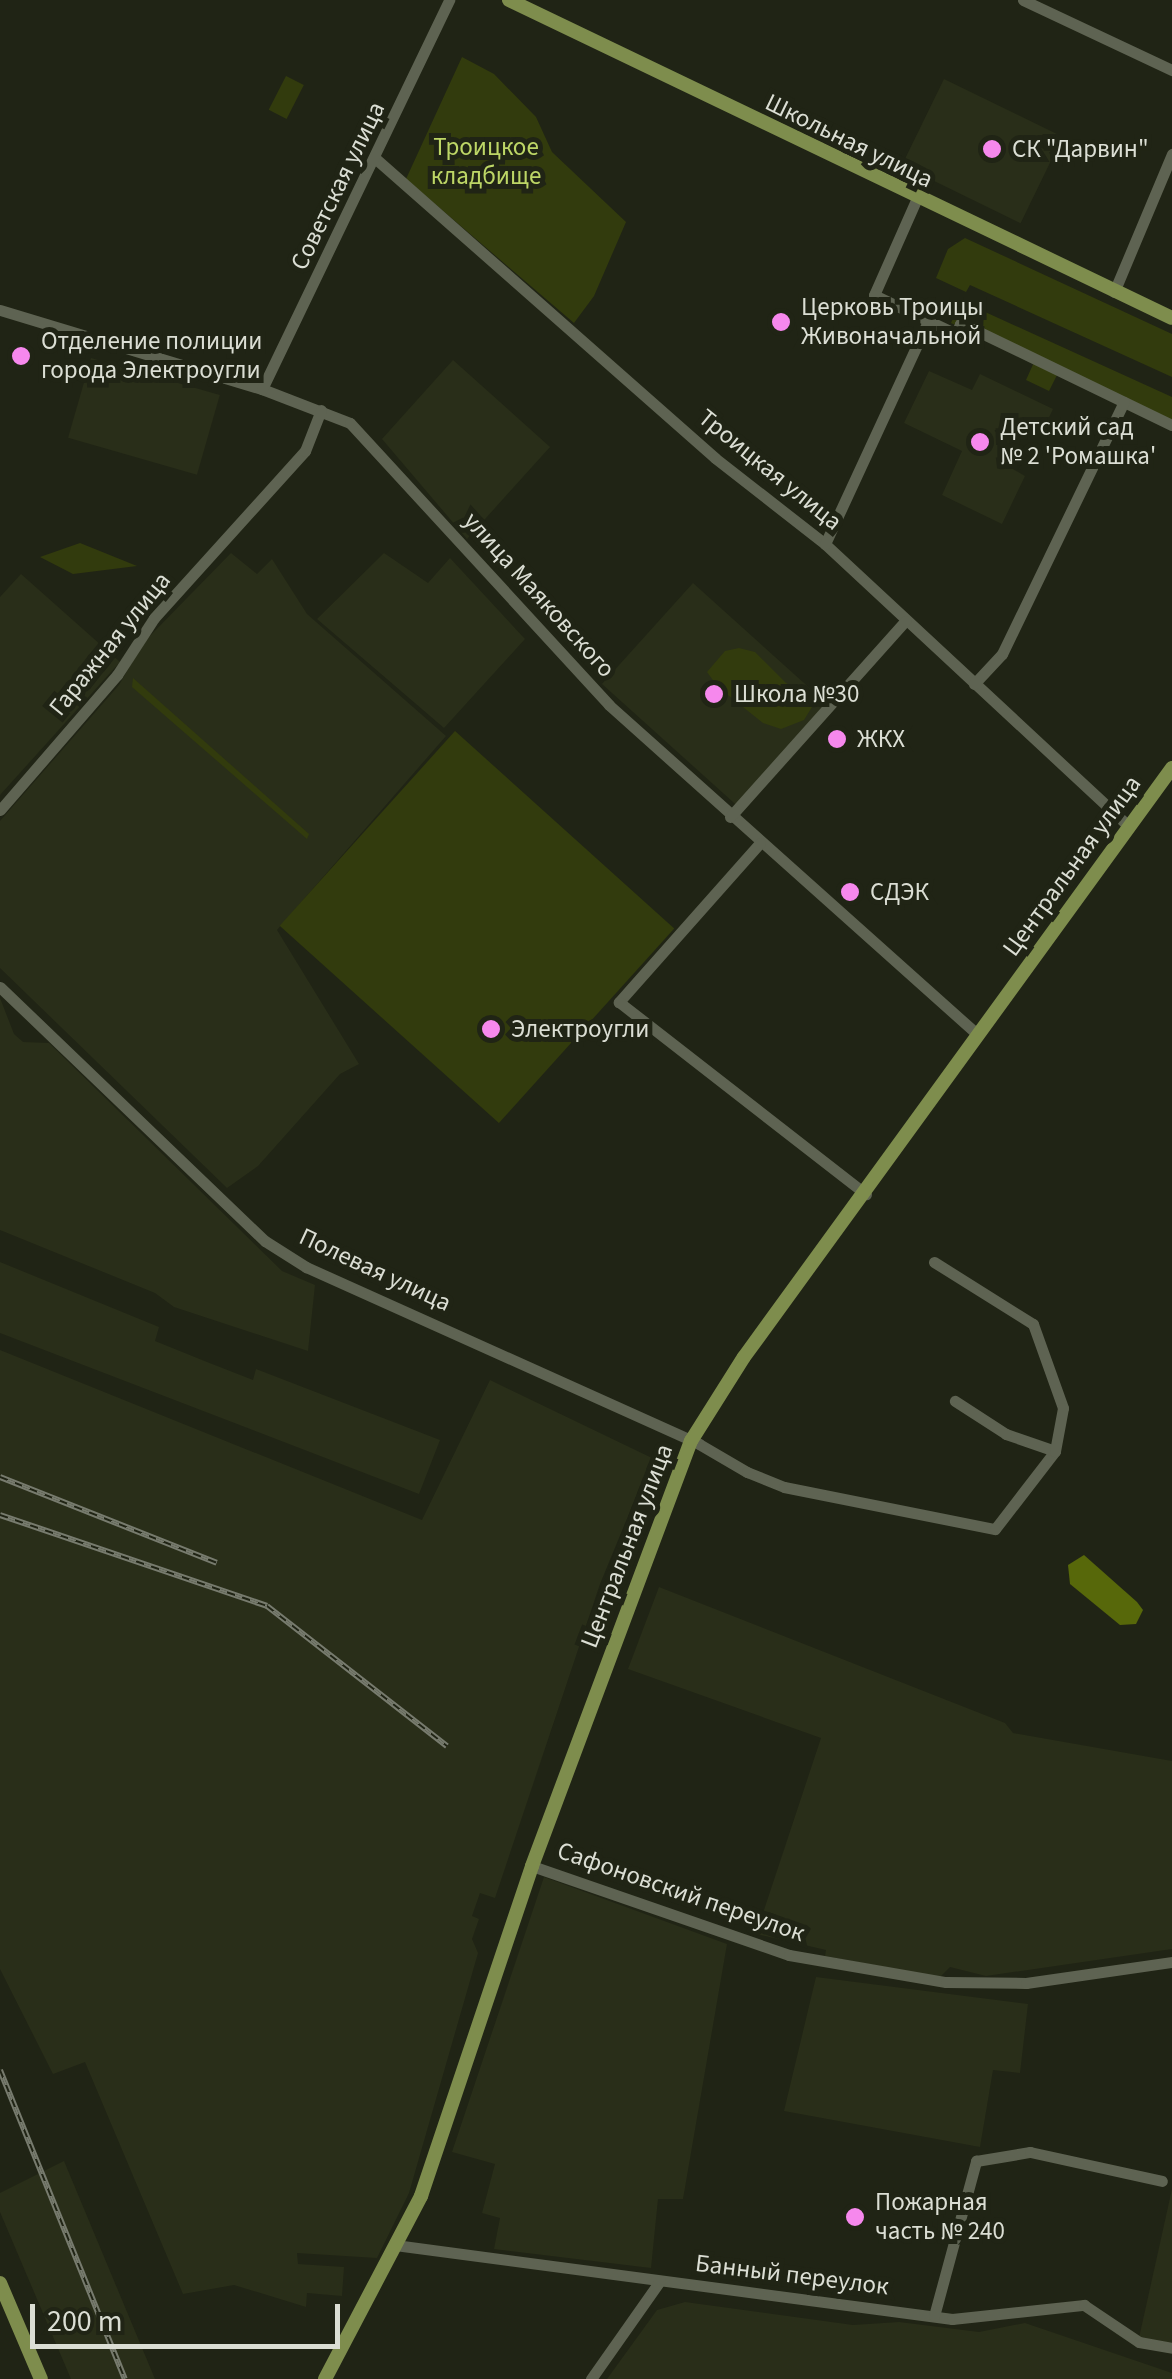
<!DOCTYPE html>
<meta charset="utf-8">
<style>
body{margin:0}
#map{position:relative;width:1172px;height:2379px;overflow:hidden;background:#202415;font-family:"Source Sans 3",sans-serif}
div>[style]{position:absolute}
.built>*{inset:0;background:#292e19;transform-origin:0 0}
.green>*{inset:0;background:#323b0d;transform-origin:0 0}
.water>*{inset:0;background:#57680a}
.minor>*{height:11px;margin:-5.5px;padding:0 5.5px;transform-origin:5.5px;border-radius:5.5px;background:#5e6352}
.major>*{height:14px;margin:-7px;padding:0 7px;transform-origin:7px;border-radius:7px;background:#7e8d4d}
.rail>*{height:6px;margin-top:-3px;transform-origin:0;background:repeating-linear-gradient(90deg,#202415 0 8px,#777b6e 0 16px);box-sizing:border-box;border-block:2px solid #777b6e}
.dots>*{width:28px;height:28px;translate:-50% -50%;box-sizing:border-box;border:5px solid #202415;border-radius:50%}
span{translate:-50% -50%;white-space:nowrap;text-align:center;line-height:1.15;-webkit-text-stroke:10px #202415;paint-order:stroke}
.street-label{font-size:25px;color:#dbded4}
.park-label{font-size:25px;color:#bdd666}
.poi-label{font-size:25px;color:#dbded4}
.left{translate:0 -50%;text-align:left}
.scale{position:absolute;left:30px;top:2304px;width:310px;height:45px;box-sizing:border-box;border:5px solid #dbded4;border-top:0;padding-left:12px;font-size:30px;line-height:35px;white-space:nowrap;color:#dbded4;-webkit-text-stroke:8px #202415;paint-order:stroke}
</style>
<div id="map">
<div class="built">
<div style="left:944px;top:79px;width:132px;height:96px;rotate:26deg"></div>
<div style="left:91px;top:358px;width:134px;height:83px;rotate:16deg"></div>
<div style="clip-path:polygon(453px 360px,550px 447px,467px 539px,382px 439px)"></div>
<div style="clip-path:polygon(929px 371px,972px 390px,980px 374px,1053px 409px,1042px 432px,1025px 425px,1006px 465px,1025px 476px,1002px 524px,942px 495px,962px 451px,904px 423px)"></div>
<div style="clip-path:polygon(231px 553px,257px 574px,272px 559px,307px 614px,446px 736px,277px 930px,359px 1064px,340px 1074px,258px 1166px,227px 1188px,0 968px,0 821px,119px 685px,144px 642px)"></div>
<div style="clip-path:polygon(384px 553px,428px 583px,450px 558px,525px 639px,444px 728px,317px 619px)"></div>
<div style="clip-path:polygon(21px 574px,120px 662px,0 795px,0 597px)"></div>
<div style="left:693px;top:583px;width:180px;height:136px;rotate:42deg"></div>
<div style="clip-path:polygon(0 998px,14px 1034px,23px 1042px,49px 1043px,282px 1271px,315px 1285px,308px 1351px,174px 1307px,155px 1293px,0 1230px)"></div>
<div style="clip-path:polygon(0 1262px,159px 1327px,155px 1341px,207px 1362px,253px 1380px,256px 1369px,440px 1440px,419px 1494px,0 1333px)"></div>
<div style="clip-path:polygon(0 1350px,422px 1520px,490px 1380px,652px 1458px,600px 1584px,495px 1898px,480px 1893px,472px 1916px,479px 1919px,472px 1939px,478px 1953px,409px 2193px,377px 2258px,297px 2253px,298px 2264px,344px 2267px,342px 2296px,307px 2293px,306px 2307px,234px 2285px,183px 2294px,85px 2062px,53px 2074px,0 1969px)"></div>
<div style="clip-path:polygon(659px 1587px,1005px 1723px,1013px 1733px,1172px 1761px,1172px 1949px,986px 1976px,950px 1967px,940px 1977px,825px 1956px,826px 1950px,756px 1934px,821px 1738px,628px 1669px)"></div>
<div style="clip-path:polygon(544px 1877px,727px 1944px,683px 2199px,658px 2199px,651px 2268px,494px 2249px,500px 2218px,482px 2213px,495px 2164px,452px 2152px)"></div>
<div style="clip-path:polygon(816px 1977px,1028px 2004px,1020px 2073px,993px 2070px,980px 2147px,784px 2111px)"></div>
<div style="clip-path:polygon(64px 2161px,155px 2379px,71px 2379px,0 2212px,0 2193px)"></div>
<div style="clip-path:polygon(1172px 2189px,1172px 2343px,1139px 2338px)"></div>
<div style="clip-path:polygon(685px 2302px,853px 2325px,899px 2322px,979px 2332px,1025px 2323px,1172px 2373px,1172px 2379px,607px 2379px,657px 2310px)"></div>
</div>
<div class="green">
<div style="clip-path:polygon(462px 57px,494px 74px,536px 117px,552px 152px,626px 222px,594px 296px,574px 323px,406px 179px)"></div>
<div style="left:286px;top:76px;width:20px;height:38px;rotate:27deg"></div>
<div style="clip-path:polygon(965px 238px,1172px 334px,1172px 377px,970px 285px,966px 292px,936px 278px,948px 249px)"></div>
<div style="clip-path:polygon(961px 301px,1172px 397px,1172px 425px,1059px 371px,1049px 391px,1026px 380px,1035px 360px,951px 323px)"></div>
<div style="clip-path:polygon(80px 543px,137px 566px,73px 574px,40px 557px)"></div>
<div style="clip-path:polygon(739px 648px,755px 652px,786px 683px,810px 696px,815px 702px,804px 720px,781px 729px,763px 723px,718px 687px,707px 672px,725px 651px)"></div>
<div style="clip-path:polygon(133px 678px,309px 834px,307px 839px,132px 687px)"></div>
<div style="left:455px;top:731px;width:295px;height:262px;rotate:42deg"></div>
</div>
<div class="water">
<div style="clip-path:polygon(1084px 1555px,1137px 1602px,1143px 1610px,1136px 1624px,1120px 1625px,1070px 1584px,1068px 1565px)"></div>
</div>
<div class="minor">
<div style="left:1023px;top:0;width:165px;rotate:25.2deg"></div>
<div style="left:376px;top:159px;width:452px;rotate:41.4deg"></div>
<div style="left:715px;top:458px;width:140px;rotate:38deg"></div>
<div style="left:825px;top:544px;width:413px;rotate:42.9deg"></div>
<div style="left:917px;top:198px;width:106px;rotate:113.9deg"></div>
<div style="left:874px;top:295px;width:91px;rotate:25.4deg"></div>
<div style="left:956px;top:334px;width:11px;rotate:-68deg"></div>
<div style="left:960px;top:324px;width:9px;rotate:18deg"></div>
<div style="left:969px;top:327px;width:225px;rotate:25.8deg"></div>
<div style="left:1114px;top:292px;width:150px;rotate:-67.2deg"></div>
<div style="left:0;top:310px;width:274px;rotate:16.8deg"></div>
<div style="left:262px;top:389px;width:94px;rotate:21.1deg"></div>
<div style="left:350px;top:423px;width:383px;rotate:47.4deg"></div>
<div style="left:609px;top:705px;width:495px;rotate:41.8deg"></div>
<div style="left:262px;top:389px;width:432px;rotate:-64.3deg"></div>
<div style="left:825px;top:544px;width:246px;rotate:-65.2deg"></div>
<div style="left:974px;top:684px;width:41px;rotate:-47deg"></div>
<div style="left:1002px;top:654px;width:280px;rotate:-64.2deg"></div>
<div style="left:0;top:810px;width:179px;rotate:-49.1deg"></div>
<div style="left:117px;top:675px;width:68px;rotate:-57deg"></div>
<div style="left:154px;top:618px;width:225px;rotate:-47.9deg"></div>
<div style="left:305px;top:451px;width:44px;rotate:-68.7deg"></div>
<div style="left:730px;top:817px;width:263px;rotate:-48.2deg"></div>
<div style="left:760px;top:843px;width:213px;rotate:131.6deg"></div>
<div style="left:619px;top:1002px;width:313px;rotate:37.9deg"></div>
<div style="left:0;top:987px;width:367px;rotate:43.8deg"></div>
<div style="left:265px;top:1241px;width:49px;rotate:32.4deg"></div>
<div style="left:306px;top:1267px;width:431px;rotate:24.2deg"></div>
<div style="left:699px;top:1444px;width:56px;rotate:30.3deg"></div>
<div style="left:747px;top:1472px;width:40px;rotate:22deg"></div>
<div style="left:784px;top:1487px;width:215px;rotate:11.3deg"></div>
<div style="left:995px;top:1529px;width:98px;rotate:-52.4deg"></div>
<div style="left:1055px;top:1451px;width:52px;rotate:-160.9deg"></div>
<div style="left:1006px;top:1434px;width:61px;rotate:-147.1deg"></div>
<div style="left:934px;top:1262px;width:117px;rotate:32.1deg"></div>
<div style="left:1033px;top:1324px;width:89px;rotate:70.3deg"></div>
<div style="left:1063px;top:1408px;width:44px;rotate:100.5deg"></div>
<div style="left:532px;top:1866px;width:272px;rotate:19.1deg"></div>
<div style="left:789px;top:1955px;width:159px;rotate:9.8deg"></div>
<div style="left:946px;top:1982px;width:80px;rotate:0.7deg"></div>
<div style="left:1026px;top:1983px;width:148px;rotate:-8.2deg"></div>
<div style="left:395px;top:2245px;width:562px;rotate:7.57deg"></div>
<div style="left:952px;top:2319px;width:133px;rotate:-6.1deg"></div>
<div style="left:1084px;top:2305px;width:66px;rotate:33.9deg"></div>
<div style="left:1139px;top:2342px;width:34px;rotate:10deg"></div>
<div style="left:934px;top:2316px;width:161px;rotate:-74.8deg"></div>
<div style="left:976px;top:2161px;width:55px;rotate:-9.5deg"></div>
<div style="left:1030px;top:2152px;width:135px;rotate:12.4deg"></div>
<div style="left:591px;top:2379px;width:120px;rotate:-54.9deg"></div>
</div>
<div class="major">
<div style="left:509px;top:0;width:735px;rotate:25.62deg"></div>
<div style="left:0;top:2283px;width:104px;rotate:66.9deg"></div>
<div style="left:325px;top:2379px;width:207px;rotate:-62.3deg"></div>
<div style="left:421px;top:2196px;width:348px;rotate:-71.4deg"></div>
<div style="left:532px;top:1866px;width:454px;rotate:-69.5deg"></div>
<div style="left:691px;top:1441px;width:99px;rotate:-57.8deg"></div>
<div style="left:744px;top:1357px;width:728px;rotate:-54deg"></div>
</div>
<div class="rail">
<div style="left:0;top:1477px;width:233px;rotate:21.6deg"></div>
<div style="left:0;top:1515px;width:282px;rotate:18.8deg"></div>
<div style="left:267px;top:1606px;width:228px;rotate:37.9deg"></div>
<div style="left:0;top:2070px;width:333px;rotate:68deg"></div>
</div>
<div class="dots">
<div style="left:992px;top:149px;background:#f688ed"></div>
<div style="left:781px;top:322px;background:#f688ed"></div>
<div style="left:21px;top:356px;background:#f688ed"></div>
<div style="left:980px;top:442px;background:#f688ed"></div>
<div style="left:714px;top:694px;background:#f688ed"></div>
<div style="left:837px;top:739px;background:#f688ed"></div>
<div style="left:850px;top:892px;background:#f688ed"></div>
<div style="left:491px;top:1029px;background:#f688ed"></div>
<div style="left:855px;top:2217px;background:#f688ed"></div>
</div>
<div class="street-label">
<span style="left:849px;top:141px;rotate:26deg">Школьная улица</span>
<span style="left:338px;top:186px;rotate:-64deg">Советская улица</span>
<span style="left:770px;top:470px;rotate:39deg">Троицкая улица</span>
<span style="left:539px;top:595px;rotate:48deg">улица Маяковского</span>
<span style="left:110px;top:644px;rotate:-51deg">Гаражная улица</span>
<span style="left:1072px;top:866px;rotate:-54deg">Центральная улица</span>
<span style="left:375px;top:1270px;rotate:25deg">Полевая улица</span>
<span style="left:627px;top:1546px;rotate:-69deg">Центральная улица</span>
<span style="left:681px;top:1892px;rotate:19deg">Сафоновский переулок</span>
<span style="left:792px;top:2275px;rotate:7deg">Банный переулок</span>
</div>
<div class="park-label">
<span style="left:486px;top:162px">Троицкое<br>кладбище</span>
</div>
<div class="poi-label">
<span class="left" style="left:1012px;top:149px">СК "Дарвин"</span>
<span class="left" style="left:801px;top:322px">Церковь Троицы<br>Живоначальной</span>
<span class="left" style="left:41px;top:356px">Отделение полиции<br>города Электроугли</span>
<span class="left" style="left:1000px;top:442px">Детский сад<br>№ 2 'Ромашка'</span>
<span class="left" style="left:734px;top:694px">Школа №30</span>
<span class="left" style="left:857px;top:739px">ЖКХ</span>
<span class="left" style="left:870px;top:892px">СДЭК</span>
<span class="left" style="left:511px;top:1029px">Электроугли</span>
<span class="left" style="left:875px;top:2217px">Пожарная<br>часть № 240</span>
</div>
<div class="scale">200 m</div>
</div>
